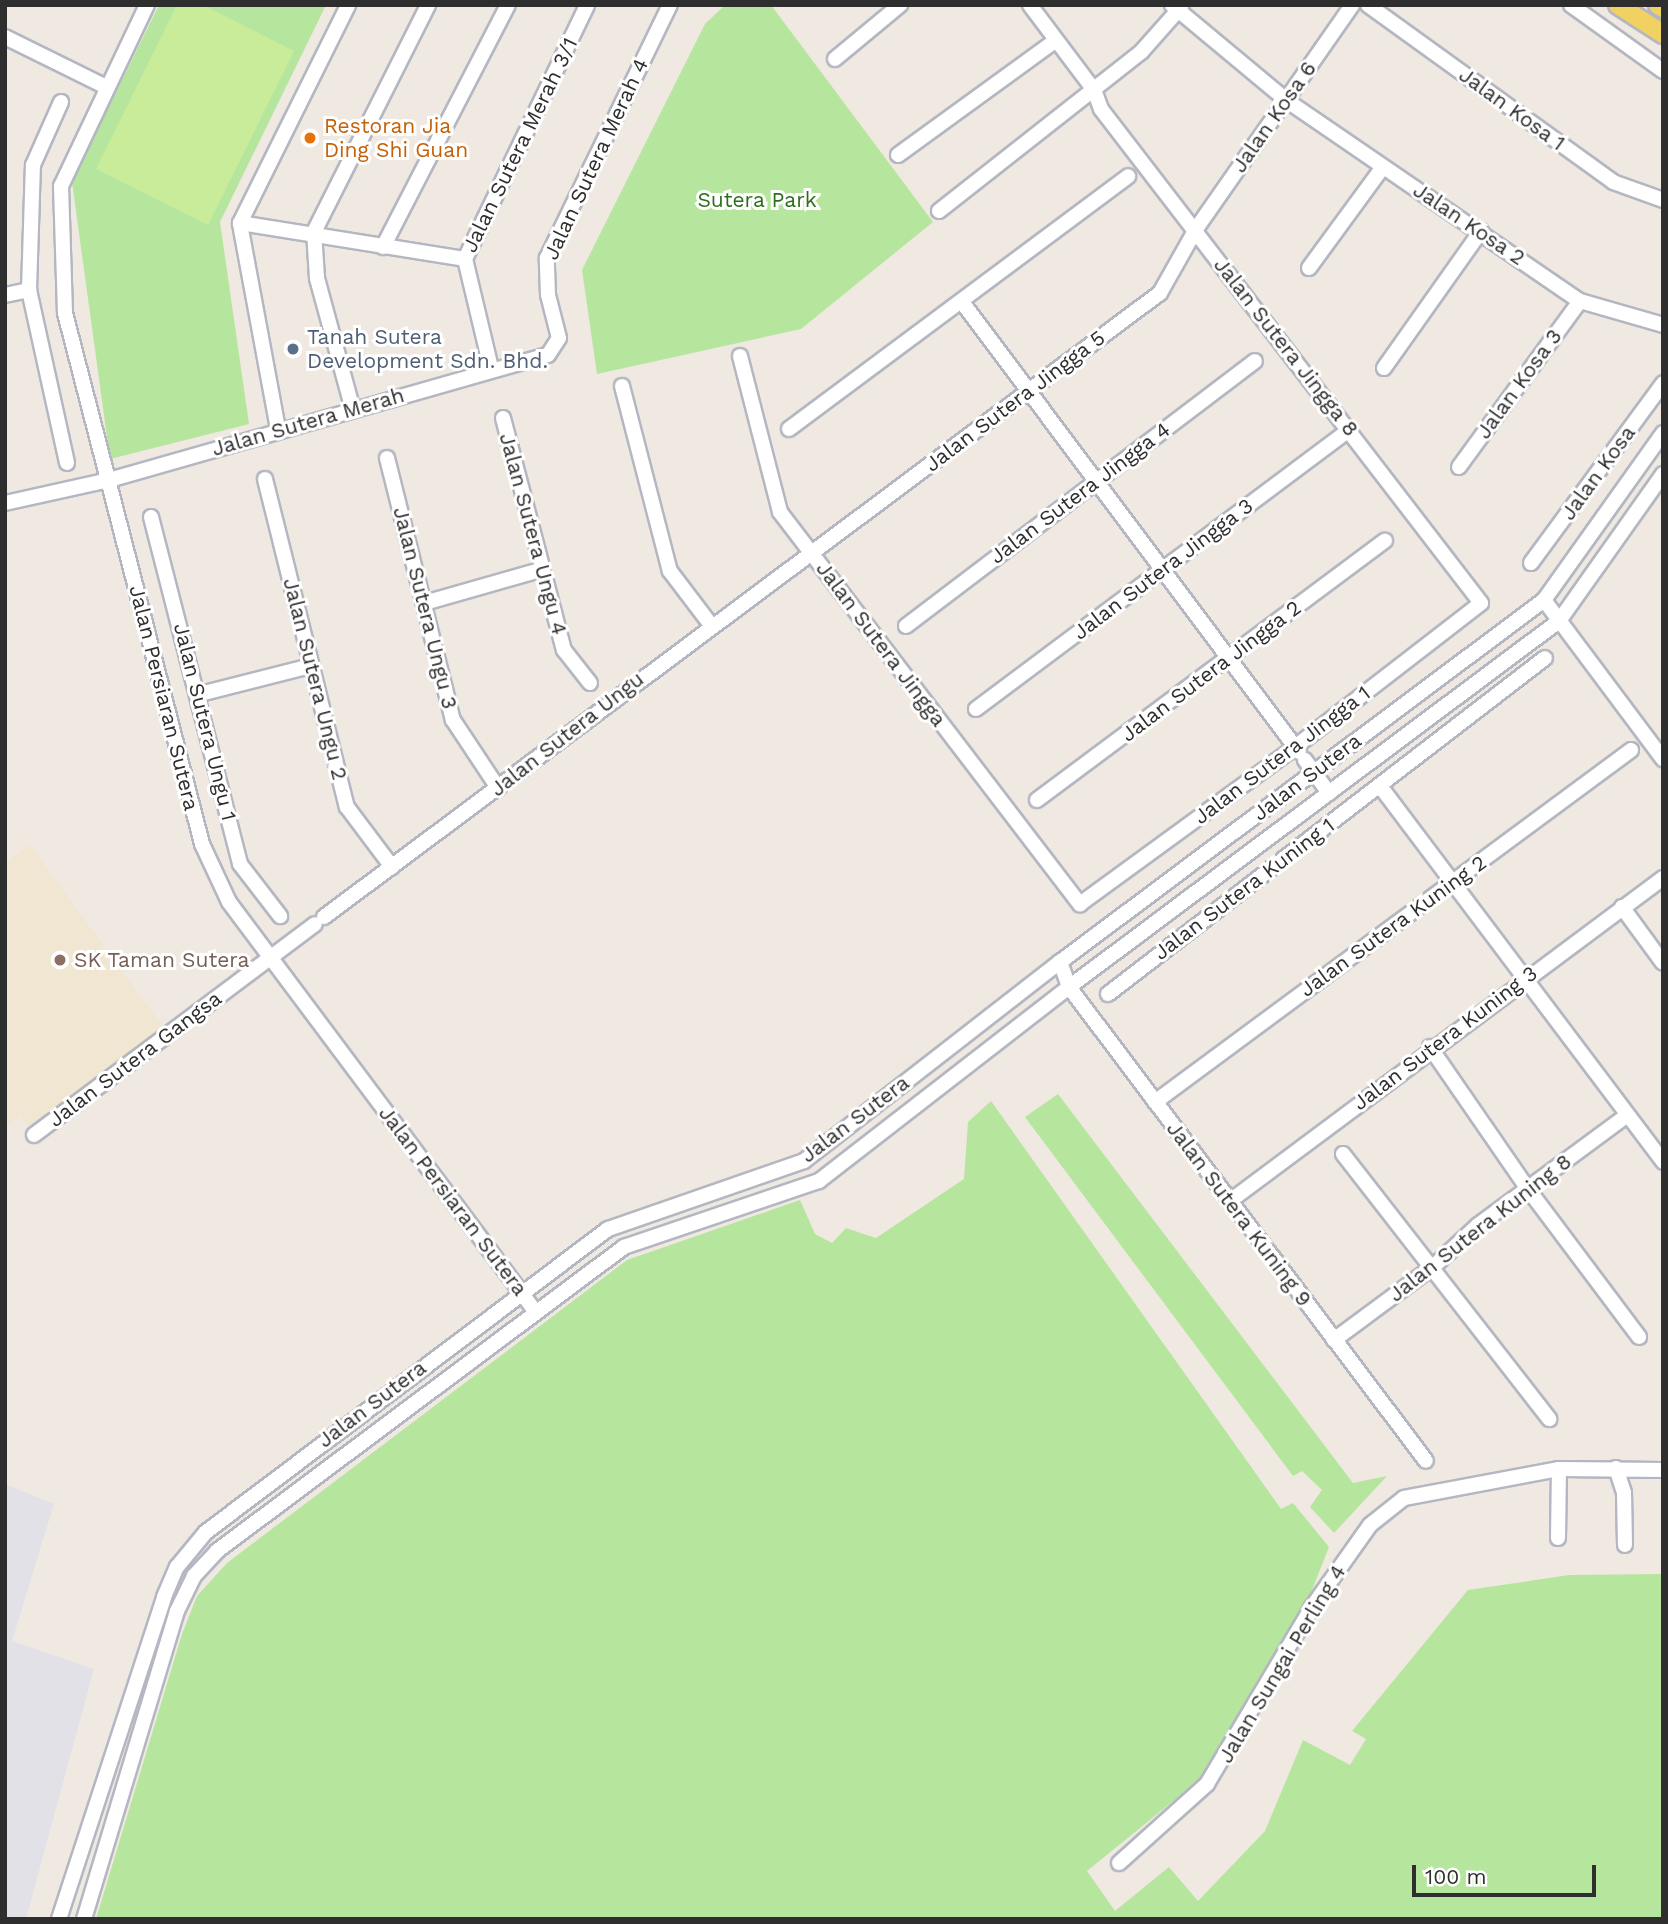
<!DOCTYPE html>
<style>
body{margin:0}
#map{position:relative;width:1668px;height:1924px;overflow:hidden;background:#efe9e1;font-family:"Work Sans",sans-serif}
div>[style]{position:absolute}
.industrial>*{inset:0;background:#e3e1e8}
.education>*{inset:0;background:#f0e6d1}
.green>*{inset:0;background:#b6e59e}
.pitch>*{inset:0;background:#c9ec9a}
.roads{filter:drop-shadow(2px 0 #b4b7c1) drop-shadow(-2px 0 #b4b7c1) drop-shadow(0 2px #b4b7c1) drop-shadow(0 -2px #b4b7c1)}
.minor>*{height:14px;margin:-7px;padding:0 7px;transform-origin:7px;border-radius:7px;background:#fff}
.major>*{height:18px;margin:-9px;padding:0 9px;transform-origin:9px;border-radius:9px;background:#f2d163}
.dots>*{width:19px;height:19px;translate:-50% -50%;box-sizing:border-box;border:4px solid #fff;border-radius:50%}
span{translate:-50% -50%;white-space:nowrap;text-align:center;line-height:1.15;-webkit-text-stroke:6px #fff;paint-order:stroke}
.street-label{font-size:21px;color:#2e2e2e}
.food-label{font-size:21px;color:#c56008}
.left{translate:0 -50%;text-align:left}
.park-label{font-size:21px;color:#2c6e1b}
.service-label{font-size:21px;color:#4e5e75}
.education-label{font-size:21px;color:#785e54}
.frame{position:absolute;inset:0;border:7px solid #2e2e2e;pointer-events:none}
.scale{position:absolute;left:1412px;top:1865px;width:184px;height:32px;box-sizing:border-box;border:4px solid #2e2e2e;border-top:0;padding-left:9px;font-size:21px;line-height:24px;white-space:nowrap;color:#2e2e2e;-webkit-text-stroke:5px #fff;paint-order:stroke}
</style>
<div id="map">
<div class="industrial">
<div style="clip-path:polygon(5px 1484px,54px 1504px,12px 1641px,94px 1669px,26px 1919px,5px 1919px)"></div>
</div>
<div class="education">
<div style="clip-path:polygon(30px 845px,164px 1028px,30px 1128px,20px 1116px,5px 1128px,5px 862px)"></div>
</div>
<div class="green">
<div style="clip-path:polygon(159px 5px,326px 5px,220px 222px,249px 424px,110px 459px,72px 182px)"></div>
<div style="clip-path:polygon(725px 5px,771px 5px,933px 222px,801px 329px,597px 374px,582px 270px,705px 24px)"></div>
<div style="clip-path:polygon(1058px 1094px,1353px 1483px,1387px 1476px,1334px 1533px,1310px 1507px,1322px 1490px,1302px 1471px,1293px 1476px,1025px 1117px)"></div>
<div style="clip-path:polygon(991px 1101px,1281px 1509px,1293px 1503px,1329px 1547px,1312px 1590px,1199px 1780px,1087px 1871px,1115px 1911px,1169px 1867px,1198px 1901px,1265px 1831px,1303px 1740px,1350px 1765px,1366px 1739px,1352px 1731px,1468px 1590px,1569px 1575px,1663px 1574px,1663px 1919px,96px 1919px,182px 1634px,197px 1596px,227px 1563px,627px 1260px,800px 1200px,815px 1234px,832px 1243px,846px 1228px,876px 1238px,964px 1179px,968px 1122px)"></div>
</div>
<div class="pitch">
<div style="clip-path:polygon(177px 5px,203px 5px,294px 51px,208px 225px,96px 169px)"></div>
</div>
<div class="roads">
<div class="minor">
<div style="left:147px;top:5px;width:200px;rotate:115.4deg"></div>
<div style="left:61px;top:186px;width:127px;rotate:88.2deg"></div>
<div style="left:65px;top:313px;width:548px;rotate:75.53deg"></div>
<div style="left:202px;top:844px;width:64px;rotate:65deg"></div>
<div style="left:229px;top:902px;width:511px;rotate:53.2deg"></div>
<div style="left:1172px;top:5px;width:148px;rotate:39.8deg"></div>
<div style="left:1286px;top:100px;width:356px;rotate:34.4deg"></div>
<div style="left:1580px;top:301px;width:86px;rotate:16.1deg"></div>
<div style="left:1368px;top:5px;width:302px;rotate:35.8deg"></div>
<div style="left:1613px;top:182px;width:53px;rotate:19.8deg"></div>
<div style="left:1571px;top:5px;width:113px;rotate:35.7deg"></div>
<div style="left:5px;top:37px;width:113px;rotate:26.3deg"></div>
<div style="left:835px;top:59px;width:85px;rotate:-39.7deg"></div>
<div style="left:898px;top:155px;width:195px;rotate:-36deg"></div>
<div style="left:939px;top:211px;width:258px;rotate:-38.2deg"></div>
<div style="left:1142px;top:51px;width:59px;rotate:-48.4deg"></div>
<div style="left:240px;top:223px;width:228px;rotate:9.1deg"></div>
<div style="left:383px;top:247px;width:272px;rotate:-62.7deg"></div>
<div style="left:1309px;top:268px;width:125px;rotate:-53.8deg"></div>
<div style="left:29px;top:290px;width:177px;rotate:77.6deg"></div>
<div style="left:5px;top:295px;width:25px;rotate:-12deg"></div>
<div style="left:29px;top:290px;width:125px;rotate:-88.2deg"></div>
<div style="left:33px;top:165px;width:69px;rotate:-66deg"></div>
<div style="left:962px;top:302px;width:562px;rotate:53.17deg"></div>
<div style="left:740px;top:356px;width:161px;rotate:75.6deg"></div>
<div style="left:780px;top:512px;width:494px;rotate:52.6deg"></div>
<div style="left:1080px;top:904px;width:266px;rotate:-36.1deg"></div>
<div style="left:1295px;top:747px;width:235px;rotate:-37.7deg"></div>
<div style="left:1481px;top:603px;width:623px;rotate:-127.57deg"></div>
<div style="left:1101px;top:109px;width:20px;rotate:-110deg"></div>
<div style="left:1094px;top:90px;width:106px;rotate:-127deg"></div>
<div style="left:491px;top:368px;width:112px;rotate:-103.4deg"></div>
<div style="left:465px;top:259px;width:282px;rotate:-64.3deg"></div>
<div style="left:1384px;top:368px;width:168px;rotate:-54.7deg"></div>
<div style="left:622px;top:386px;width:191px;rotate:75.5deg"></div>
<div style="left:670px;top:571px;width:68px;rotate:52.8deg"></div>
<div style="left:353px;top:410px;width:137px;rotate:-105.3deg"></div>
<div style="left:317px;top:278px;width:46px;rotate:-93.7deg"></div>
<div style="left:314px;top:232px;width:254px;rotate:-63.3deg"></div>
<div style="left:503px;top:418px;width:240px;rotate:75.3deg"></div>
<div style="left:564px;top:650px;width:42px;rotate:51.8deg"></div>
<div style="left:278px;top:429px;width:209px;rotate:-100.5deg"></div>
<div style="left:240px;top:223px;width:243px;rotate:-63.6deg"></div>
<div style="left:789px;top:429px;width:423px;rotate:-36.7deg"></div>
<div style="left:387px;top:458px;width:270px;rotate:75.9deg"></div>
<div style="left:453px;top:720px;width:82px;rotate:56.5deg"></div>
<div style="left:1459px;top:467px;width:205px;rotate:-53.9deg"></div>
<div style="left:265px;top:479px;width:338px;rotate:76deg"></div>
<div style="left:347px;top:807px;width:75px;rotate:53.1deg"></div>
<div style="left:5px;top:503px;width:107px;rotate:-12.5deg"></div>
<div style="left:109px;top:480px;width:456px;rotate:-15.9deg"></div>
<div style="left:548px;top:355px;width:20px;rotate:-57deg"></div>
<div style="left:559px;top:338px;width:44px;rotate:-104.3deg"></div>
<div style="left:548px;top:295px;width:37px;rotate:-92deg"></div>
<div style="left:547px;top:258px;width:281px;rotate:-64.1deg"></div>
<div style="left:151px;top:517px;width:358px;rotate:75.6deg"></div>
<div style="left:240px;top:864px;width:66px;rotate:52.4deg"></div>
<div style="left:1531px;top:563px;width:223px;rotate:-53.7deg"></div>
<div style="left:1544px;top:600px;width:199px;rotate:53.2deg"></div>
<div style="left:424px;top:603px;width:121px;rotate:-15.9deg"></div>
<div style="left:906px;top:626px;width:438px;rotate:-37.2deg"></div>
<div style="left:200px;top:694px;width:114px;rotate:-14.2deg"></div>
<div style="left:976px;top:709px;width:467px;rotate:-36.8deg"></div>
<div style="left:1305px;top:760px;width:41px;rotate:54deg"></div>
<div style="left:1380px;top:786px;width:471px;rotate:53deg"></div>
<div style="left:1037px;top:800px;width:434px;rotate:-36.7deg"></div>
<div style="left:1622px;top:907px;width:69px;rotate:53.8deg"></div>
<div style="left:324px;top:917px;width:1043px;rotate:-36.74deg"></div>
<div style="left:1160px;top:293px;width:73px;rotate:-60.6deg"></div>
<div style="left:1196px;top:229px;width:273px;rotate:-55.1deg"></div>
<div style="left:1060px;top:962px;width:27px;rotate:70deg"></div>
<div style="left:1069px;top:987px;width:593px;rotate:53.01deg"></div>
<div style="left:1108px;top:994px;width:551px;rotate:-37.56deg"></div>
<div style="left:1430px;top:1047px;width:173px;rotate:55.4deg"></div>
<div style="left:1528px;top:1189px;width:185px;rotate:53.1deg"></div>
<div style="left:1155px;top:1102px;width:592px;rotate:-36.48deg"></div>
<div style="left:34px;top:1135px;width:351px;rotate:-36.9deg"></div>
<div style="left:1343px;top:1154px;width:336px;rotate:52.1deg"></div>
<div style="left:1230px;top:1201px;width:540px;rotate:-36.72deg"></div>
<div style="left:1334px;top:1340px;width:124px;rotate:-36.5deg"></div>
<div style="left:1434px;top:1266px;width:59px;rotate:-42.9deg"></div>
<div style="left:1477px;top:1226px;width:185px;rotate:-36.4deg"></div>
<div style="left:1616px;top:1468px;width:26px;rotate:72deg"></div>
<div style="left:1624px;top:1493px;width:52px;rotate:88.9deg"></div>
<div style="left:1558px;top:1538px;width:69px;rotate:-89.2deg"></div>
<div style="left:1119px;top:1863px;width:118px;rotate:-41.9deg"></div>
<div style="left:1207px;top:1784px;width:206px;rotate:-59.3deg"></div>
<div style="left:1312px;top:1607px;width:100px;rotate:-54.7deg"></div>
<div style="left:1370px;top:1525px;width:43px;rotate:-38.5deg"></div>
<div style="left:1404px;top:1498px;width:158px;rotate:-10.6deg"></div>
<div style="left:1559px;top:1469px;width:104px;rotate:0.6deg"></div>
<div style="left:59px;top:1919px;width:339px;rotate:-71.9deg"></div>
<div style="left:164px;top:1597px;width:33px;rotate:-67deg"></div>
<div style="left:177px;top:1567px;width:45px;rotate:-50.4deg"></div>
<div style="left:206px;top:1532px;width:503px;rotate:-37.01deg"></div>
<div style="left:608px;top:1229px;width:207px;rotate:-19.1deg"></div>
<div style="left:804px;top:1161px;width:324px;rotate:-37.9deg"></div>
<div style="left:1060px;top:962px;width:604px;rotate:-36.79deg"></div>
<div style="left:1544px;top:600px;width:205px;rotate:-54.5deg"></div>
<div style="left:84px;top:1919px;width:322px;rotate:-73.2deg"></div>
<div style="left:177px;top:1611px;width:39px;rotate:-64deg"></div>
<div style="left:194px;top:1576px;width:34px;rotate:-47deg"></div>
<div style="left:217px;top:1551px;width:508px;rotate:-36.76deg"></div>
<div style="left:624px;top:1247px;width:206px;rotate:-18.7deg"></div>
<div style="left:819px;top:1181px;width:316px;rotate:-37.8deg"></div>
<div style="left:1069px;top:987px;width:612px;rotate:-36.76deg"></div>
<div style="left:1559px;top:621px;width:180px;rotate:-54.7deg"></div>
</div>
<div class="major">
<div style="left:1618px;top:5px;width:54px;rotate:32.8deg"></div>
<div style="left:1658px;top:5px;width:6px;rotate:31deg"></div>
</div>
</div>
<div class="dots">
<div style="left:310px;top:138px;background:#e8710a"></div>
<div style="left:293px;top:349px;background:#5c6f8a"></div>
<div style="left:60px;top:960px;background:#8d6e63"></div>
</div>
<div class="street-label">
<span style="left:1512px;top:109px;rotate:36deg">Jalan Kosa 1</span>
<span style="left:1274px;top:117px;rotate:-55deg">Jalan Kosa 6</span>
<span style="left:520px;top:145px;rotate:-64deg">Jalan Sutera Merah 3/1</span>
<span style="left:596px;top:159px;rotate:-65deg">Jalan Sutera Merah 4</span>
<span style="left:1469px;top:224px;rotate:34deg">Jalan Kosa 2</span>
<span style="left:1286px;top:347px;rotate:52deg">Jalan Sutera Jingga 8</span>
<span style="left:1519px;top:384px;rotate:-54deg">Jalan Kosa 3</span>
<span style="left:1015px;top:401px;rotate:-37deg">Jalan Sutera Jingga 5</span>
<span style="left:308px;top:422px;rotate:-16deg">Jalan Sutera Merah</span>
<span style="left:1598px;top:473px;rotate:-54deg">Jalan Kosa</span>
<span style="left:1080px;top:493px;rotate:-37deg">Jalan Sutera Jingga 4</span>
<span style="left:533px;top:534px;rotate:75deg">Jalan Sutera Ungu 4</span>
<span style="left:1163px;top:569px;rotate:-37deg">Jalan Sutera Jingga 3</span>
<span style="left:425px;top:608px;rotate:76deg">Jalan Sutera Ungu 3</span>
<span style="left:881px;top:644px;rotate:53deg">Jalan Sutera Jingga</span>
<span style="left:1211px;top:671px;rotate:-37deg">Jalan Sutera Jingga 2</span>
<span style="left:315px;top:679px;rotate:76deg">Jalan Sutera Ungu 2</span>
<span style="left:164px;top:698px;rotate:76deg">Jalan Persiaran Sutera</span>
<span style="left:205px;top:722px;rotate:76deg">Jalan Sutera Ungu 1</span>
<span style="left:567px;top:734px;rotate:-38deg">Jalan Sutera Ungu</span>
<span style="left:1282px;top:755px;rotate:-37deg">Jalan Sutera Jingga 1</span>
<span style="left:1307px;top:777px;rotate:-37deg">Jalan Sutera</span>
<span style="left:1244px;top:889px;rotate:-37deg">Jalan Sutera Kuning 1</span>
<span style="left:1393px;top:926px;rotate:-36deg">Jalan Sutera Kuning 2</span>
<span style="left:1445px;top:1038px;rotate:-37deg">Jalan Sutera Kuning 3</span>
<span style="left:135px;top:1059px;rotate:-37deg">Jalan Sutera Gangsa</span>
<span style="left:855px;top:1119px;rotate:-37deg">Jalan Sutera</span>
<span style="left:453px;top:1201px;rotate:53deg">Jalan Persiaran Sutera</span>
<span style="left:1239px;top:1214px;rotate:53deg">Jalan Sutera Kuning 9</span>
<span style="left:1480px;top:1228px;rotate:-38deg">Jalan Sutera Kuning 8</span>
<span style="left:372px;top:1404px;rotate:-37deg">Jalan Sutera</span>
<span style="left:1282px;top:1664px;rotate:-59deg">Jalan Sungai Perling 4</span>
</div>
<div class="food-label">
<span class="left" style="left:324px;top:138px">Restoran Jia<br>Ding Shi Guan</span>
</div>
<div class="park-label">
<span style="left:757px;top:200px">Sutera Park</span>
</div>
<div class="service-label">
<span class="left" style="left:307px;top:349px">Tanah Sutera<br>Development Sdn. Bhd.</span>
</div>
<div class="education-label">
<span class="left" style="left:74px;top:960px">SK Taman Sutera</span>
</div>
<div class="frame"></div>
<div class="scale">100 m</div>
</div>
